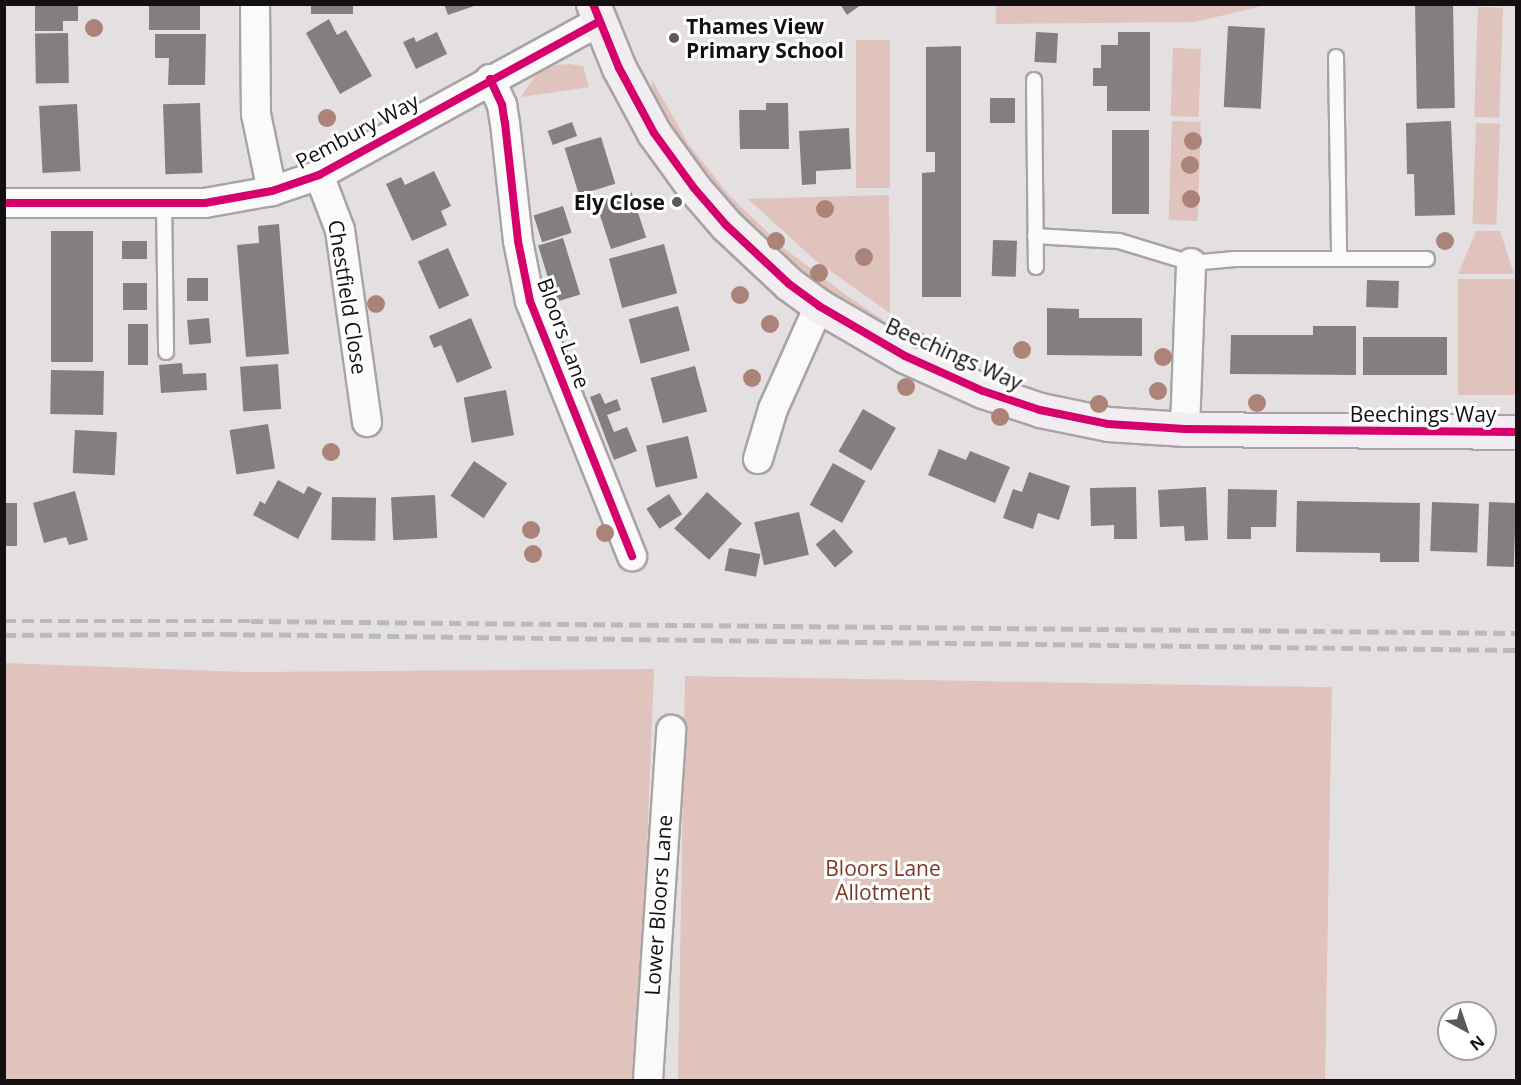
<!DOCTYPE html>
<style>
body{margin:0}
#map{position:relative;width:1521px;height:1085px;overflow:hidden;background:#e4dfe1;font-family:"Open Sans",sans-serif}
div>[style]{position:absolute}
.green>*{inset:0;background:#e0c3bc;transform-origin:0 0}
.building>*{inset:0;background:#837f80;transform-origin:0 0}
.roads{filter:drop-shadow(2px 0 #a8a4a5) drop-shadow(-2px 0 #a8a4a5) drop-shadow(0 2px #a8a4a5) drop-shadow(0 -2px #a8a4a5)}
.lane>*{height:14px;margin:-7px;padding:0 7px;transform-origin:7px;border-radius:7px;background:#fbfafa}
.street>*{height:28px;margin:-14px;padding:0 14px;transform-origin:14px;border-radius:14px;background:#fbfafa}
.secondary>*{height:33px;margin:-16.5px;padding:0 16.5px;transform-origin:16.5px;border-radius:16.5px;background:#f1edf0}
.rail>*{height:4.5px;margin-top:-2.25px;transform-origin:0;background:repeating-linear-gradient(90deg,#bababa 0 12px,transparent 0 18px)}
.cycleway>*{height:8px;margin:-4px;padding:0 4px;transform-origin:4px;border-radius:4px;background:#d6006c}
.trees>*{width:18px;height:18px;margin:-9px;border-radius:50%;background:#ac8379}
.dots>*{width:16px;height:16px;translate:-50% -50%;box-sizing:border-box;border:3px solid #fff;border-radius:50%}
span{translate:-50% -50%;white-space:nowrap;text-align:center;line-height:1.15;-webkit-text-stroke:6px #fff;paint-order:stroke}
.poi-label{font-size:21px;color:#141011;font-weight:700}
.left{translate:0 -50%;text-align:left}
.right{translate:-100% -50%;text-align:right}
.street-label{font-size:21px;color:#141011}
.park-label{font-size:21px;color:#7e3824}
.frame{position:absolute;inset:0;border:6px solid #141011;pointer-events:none}
.north{position:absolute;left:1437px;top:1001px;width:60px;height:60px;box-sizing:border-box;background:#fff;border:2px solid #a19fa0;border-radius:50%;rotate:140deg;font-size:16px;font-weight:700;line-height:24px;text-align:center;color:#141011}
.north::after{content:'';display:block;margin:auto;width:21px;height:27px;background:#5d585a;clip-path:polygon(50% 0,100% 100%,50% 72%,0 100%)}
</style>
<div id="map">
<div class="green">
<div style="clip-path:polygon(996px 5px,996px 4px,1266px 5px,1195px 22px,996px 24px)"></div>
<div style="left:1478px;top:7px;width:25px;height:110px;rotate:2deg"></div>
<div style="left:856px;top:40px;width:34px;height:148px"></div>
<div style="left:1173px;top:48px;width:28px;height:68px;rotate:2deg"></div>
<div style="clip-path:polygon(570px 64px,583px 66px,589px 87px,521px 97px,537px 73px,557px 65px)"></div>
<div style="clip-path:polygon(651px 78px,689px 145px,730px 196px,785px 249px,846px 295px,886px 322px,883px 328px,814px 283px,756px 234px,685px 150px,654px 98px)"></div>
<div style="left:1172px;top:121px;width:29px;height:99px;rotate:2deg"></div>
<div style="left:1476px;top:123px;width:24px;height:101px;rotate:2deg"></div>
<div style="clip-path:polygon(889px 195px,890px 313px,816px 261px,748px 199px)"></div>
<div style="clip-path:polygon(1476px 231px,1500px 231px,1514px 274px,1458px 274px)"></div>
<div style="left:1458px;top:279px;width:58px;height:116px"></div>
<div style="clip-path:polygon(5px 663px,244px 672px,654px 669px,638px 1080px,5px 1080px)"></div>
<div style="left:685px;top:676px;width:647px;height:404px;rotate:1deg"></div>
</div>
<div class="building">
<div style="clip-path:polygon(35px 4px,78px 4px,78px 21px,63px 21px,63px 31px,35px 31px)"></div>
<div style="left:149px;top:4px;width:51px;height:26px"></div>
<div style="left:311px;top:4px;width:42px;height:10px"></div>
<div style="clip-path:polygon(444px 4px,477px 4px,477px 5px,448px 15px)"></div>
<div style="clip-path:polygon(840px 4px,862px 4px,847px 15px)"></div>
<div style="left:1453px;top:4px;width:104px;height:38px;rotate:89deg"></div>
<div style="clip-path:polygon(329px 19px,337px 35px,346px 30px,372px 76px,340px 94px,306px 33px)"></div>
<div style="left:1228px;top:26px;width:37px;height:81px;rotate:3deg"></div>
<div style="clip-path:polygon(437px 32px,447px 54px,416px 69px,403px 42px,414px 37px,416px 42px)"></div>
<div style="left:1036px;top:32px;width:22px;height:30px;rotate:3deg"></div>
<div style="clip-path:polygon(1118px 32px,1150px 32px,1150px 111px,1107px 111px,1107px 86px,1093px 86px,1093px 68px,1101px 68px,1101px 45px,1118px 45px)"></div>
<div style="left:68px;top:33px;width:50px;height:33px;rotate:89deg"></div>
<div style="clip-path:polygon(155px 34px,206px 34px,205px 85px,168px 85px,169px 58px,155px 58px)"></div>
<div style="clip-path:polygon(961px 46px,961px 297px,922px 297px,922px 173px,935px 172px,935px 152px,926px 152px,926px 47px)"></div>
<div style="left:990px;top:98px;width:25px;height:25px"></div>
<div style="left:200px;top:103px;width:70px;height:37px;rotate:88deg"></div>
<div style="clip-path:polygon(766px 103px,788px 103px,789px 149px,740px 149px,739px 110px,766px 110px)"></div>
<div style="left:77px;top:104px;width:67px;height:38px;rotate:87deg"></div>
<div style="clip-path:polygon(1451px 121px,1455px 215px,1415px 216px,1414px 174px,1407px 174px,1406px 123px)"></div>
<div style="left:572px;top:122px;width:15px;height:26px;rotate:70deg"></div>
<div style="clip-path:polygon(849px 128px,851px 169px,816px 171px,816px 184px,802px 185px,799px 131px)"></div>
<div style="left:1112px;top:130px;width:37px;height:84px"></div>
<div style="left:601px;top:137px;width:49px;height:38px;rotate:73deg"></div>
<div style="clip-path:polygon(434px 171px,451px 206px,441px 211px,447px 225px,412px 241px,386px 184px,401px 177px,405px 185px)"></div>
<div style="left:631px;top:191px;width:49px;height:37px;rotate:72deg"></div>
<div style="left:563px;top:206px;width:28px;height:31px;rotate:72deg"></div>
<div style="clip-path:polygon(279px 224px,289px 354px,246px 357px,237px 245px,259px 243px,258px 226px)"></div>
<div style="left:51px;top:231px;width:42px;height:131px"></div>
<div style="left:563px;top:238px;width:59px;height:26px;rotate:73deg"></div>
<div style="left:993px;top:240px;width:24px;height:36px;rotate:2deg"></div>
<div style="left:147px;top:241px;width:18px;height:25px;rotate:90deg"></div>
<div style="left:664px;top:244px;width:51px;height:57px;rotate:75deg"></div>
<div style="left:448px;top:248px;width:52px;height:33px;rotate:66deg"></div>
<div style="left:208px;top:278px;width:23px;height:21px;rotate:90deg"></div>
<div style="left:1367px;top:280px;width:32px;height:27px;rotate:2deg"></div>
<div style="left:123px;top:283px;width:24px;height:27px"></div>
<div style="left:678px;top:306px;width:46px;height:51px;rotate:75deg"></div>
<div style="clip-path:polygon(1047px 308px,1079px 309px,1079px 318px,1142px 318px,1142px 356px,1047px 355px)"></div>
<div style="left:209px;top:318px;width:25px;height:22px;rotate:85deg"></div>
<div style="clip-path:polygon(471px 318px,492px 368px,457px 383px,441px 345px,434px 348px,429px 336px)"></div>
<div style="left:128px;top:324px;width:20px;height:41px"></div>
<div style="clip-path:polygon(1313px 326px,1356px 326px,1356px 375px,1230px 374px,1231px 335px,1313px 335px)"></div>
<div style="left:1447px;top:337px;width:38px;height:84px;rotate:90deg"></div>
<div style="clip-path:polygon(182px 363px,183px 374px,206px 373px,207px 390px,161px 393px,159px 365px)"></div>
<div style="left:278px;top:364px;width:45px;height:38px;rotate:86deg"></div>
<div style="left:695px;top:366px;width:47px;height:46px;rotate:75deg"></div>
<div style="left:51px;top:370px;width:53px;height:44px;rotate:1deg"></div>
<div style="left:506px;top:390px;width:46px;height:43px;rotate:80deg"></div>
<div style="clip-path:polygon(600px 393px,605px 404px,617px 399px,621px 410px,607px 415px,614px 432px,627px 427px,637px 451px,614px 460px,590px 397px)"></div>
<div style="left:863px;top:409px;width:38px;height:49px;rotate:30deg"></div>
<div style="left:268px;top:424px;width:45px;height:39px;rotate:81deg"></div>
<div style="left:75px;top:430px;width:42px;height:43px;rotate:3deg"></div>
<div style="left:688px;top:436px;width:43px;height:43px;rotate:77deg"></div>
<div style="clip-path:polygon(939px 449px,966px 460px,970px 451px,1010px 467px,995px 503px,928px 475px)"></div>
<div style="left:474px;top:461px;width:40px;height:42px;rotate:34deg"></div>
<div style="left:833px;top:463px;width:37px;height:48px;rotate:29deg"></div>
<div style="clip-path:polygon(1029px 472px,1070px 486px,1059px 520px,1038px 513px,1033px 529px,1003px 518px,1013px 489px,1022px 492px)"></div>
<div style="clip-path:polygon(278px 480px,304px 494px,308px 486px,322px 493px,298px 539px,253px 515px,260px 501px,265px 504px)"></div>
<div style="clip-path:polygon(1136px 487px,1137px 539px,1114px 539px,1114px 525px,1091px 526px,1090px 488px)"></div>
<div style="clip-path:polygon(1206px 487px,1208px 540px,1185px 541px,1184px 526px,1160px 527px,1158px 490px)"></div>
<div style="clip-path:polygon(1228px 489px,1277px 490px,1276px 527px,1251px 527px,1251px 539px,1227px 539px)"></div>
<div style="clip-path:polygon(75px 491px,88px 540px,69px 545px,66px 537px,44px 543px,33px 503px)"></div>
<div style="left:707px;top:492px;width:47px;height:49px;rotate:42deg"></div>
<div style="left:669px;top:494px;width:24px;height:27px;rotate:57deg"></div>
<div style="left:435px;top:495px;width:43px;height:44px;rotate:87deg"></div>
<div style="left:332px;top:497px;width:44px;height:43px;rotate:1deg"></div>
<div style="clip-path:polygon(1297px 501px,1420px 503px,1419px 562px,1380px 562px,1380px 553px,1296px 552px)"></div>
<div style="left:1432px;top:502px;width:47px;height:49px;rotate:2deg"></div>
<div style="left:1489px;top:502px;width:27px;height:64px;rotate:2deg"></div>
<div style="left:4px;top:503px;width:13px;height:43px"></div>
<div style="left:799px;top:512px;width:44px;height:46px;rotate:77deg"></div>
<div style="left:834px;top:529px;width:30px;height:24px;rotate:50deg"></div>
<div style="left:729px;top:548px;width:32px;height:23px;rotate:11deg"></div>
</div>
<div class="roads">
<div class="lane">
<div style="left:1336px;top:57px;width:201px;rotate:89.1deg"></div>
<div style="left:1034px;top:80px;width:187px;rotate:89.4deg"></div>
<div style="left:164px;top:202px;width:150px;rotate:89.2deg"></div>
<div style="left:1035px;top:236px;width:84px;rotate:3.4deg"></div>
<div style="left:1119px;top:241px;width:75px;rotate:17deg"></div>
<div style="left:1191px;top:263px;width:44px;rotate:-5.2deg"></div>
<div style="left:1235px;top:259px;width:192px"></div>
</div>
<div class="street">
<div style="left:255px;top:4px;width:110px;rotate:89.5deg"></div>
<div style="left:256px;top:114px;width:79px;rotate:78.3deg"></div>
<div style="left:490px;top:79px;width:29px;rotate:65deg"></div>
<div style="left:502px;top:105px;width:18px;rotate:81deg"></div>
<div style="left:505px;top:123px;width:119px;rotate:83.7deg"></div>
<div style="left:518px;top:241px;width:61px;rotate:78.7deg"></div>
<div style="left:530px;top:301px;width:275px;rotate:68.2deg"></div>
<div style="left:319px;top:175px;width:59px;rotate:69.1deg"></div>
<div style="left:340px;top:230px;width:194px;rotate:82deg"></div>
<div style="left:4px;top:203px;width:201px"></div>
<div style="left:205px;top:203px;width:68px;rotate:-10.2deg"></div>
<div style="left:272px;top:191px;width:50px;rotate:-18.8deg"></div>
<div style="left:319px;top:175px;width:319px;rotate:-28.7deg"></div>
<div style="left:1185px;top:429px;width:166px;rotate:-87.9deg"></div>
<div style="left:758px;top:459px;width:52px;rotate:-73.3deg"></div>
<div style="left:773px;top:409px;width:113px;rotate:-65.9deg"></div>
<div style="left:648px;top:1080px;width:351px;rotate:-86.2deg"></div>
</div>
<div class="secondary">
<div style="left:593px;top:4px;width:69px;rotate:67.9deg"></div>
<div style="left:619px;top:68px;width:74px;rotate:61.7deg"></div>
<div style="left:654px;top:133px;width:68px;rotate:54deg"></div>
<div style="left:694px;top:188px;width:49px;rotate:49.1deg"></div>
<div style="left:726px;top:225px;width:86px;rotate:43.1deg"></div>
<div style="left:789px;top:284px;width:37px;rotate:36deg"></div>
<div style="left:819px;top:306px;width:99px;rotate:30.2deg"></div>
<div style="left:905px;top:356px;width:85px;rotate:24.2deg"></div>
<div style="left:983px;top:391px;width:60px;rotate:18.4deg"></div>
<div style="left:1040px;top:410px;width:69px;rotate:11.6deg"></div>
<div style="left:1108px;top:424px;width:77px;rotate:3.7deg"></div>
<div style="left:1185px;top:429px;width:331px;rotate:0.5deg"></div>
</div>
</div>
<div class="rail">
<div style="left:4px;top:621px;width:247px"></div>
<div style="left:251px;top:621px;width:1265px;rotate:0.54deg"></div>
<div style="left:4px;top:635px;width:221px;rotate:-0.3deg"></div>
<div style="left:225px;top:634px;width:1291px;rotate:0.71deg"></div>
</div>
<div class="cycleway">
<div style="left:593px;top:4px;width:69px;rotate:67.9deg"></div>
<div style="left:619px;top:68px;width:74px;rotate:61.7deg"></div>
<div style="left:654px;top:133px;width:68px;rotate:54deg"></div>
<div style="left:694px;top:188px;width:49px;rotate:49.1deg"></div>
<div style="left:726px;top:225px;width:86px;rotate:43.1deg"></div>
<div style="left:789px;top:284px;width:37px;rotate:36deg"></div>
<div style="left:819px;top:306px;width:99px;rotate:30.2deg"></div>
<div style="left:905px;top:356px;width:85px;rotate:24.2deg"></div>
<div style="left:983px;top:391px;width:60px;rotate:18.4deg"></div>
<div style="left:1040px;top:410px;width:69px;rotate:11.6deg"></div>
<div style="left:1108px;top:424px;width:77px;rotate:3.7deg"></div>
<div style="left:1185px;top:429px;width:331px;rotate:0.5deg"></div>
<div style="left:490px;top:79px;width:29px;rotate:65deg"></div>
<div style="left:502px;top:105px;width:18px;rotate:81deg"></div>
<div style="left:505px;top:123px;width:119px;rotate:83.7deg"></div>
<div style="left:518px;top:241px;width:61px;rotate:78.7deg"></div>
<div style="left:530px;top:301px;width:275px;rotate:68.2deg"></div>
<div style="left:4px;top:203px;width:201px"></div>
<div style="left:205px;top:203px;width:68px;rotate:-10.2deg"></div>
<div style="left:272px;top:191px;width:50px;rotate:-18.8deg"></div>
<div style="left:319px;top:175px;width:319px;rotate:-28.7deg"></div>
</div>
<div class="trees">
<div style="left:94px;top:28px"></div>
<div style="left:327px;top:118px"></div>
<div style="left:1193px;top:141px"></div>
<div style="left:1190px;top:165px"></div>
<div style="left:1191px;top:199px"></div>
<div style="left:825px;top:209px"></div>
<div style="left:776px;top:241px"></div>
<div style="left:1445px;top:241px"></div>
<div style="left:864px;top:257px"></div>
<div style="left:819px;top:273px"></div>
<div style="left:740px;top:295px"></div>
<div style="left:376px;top:304px"></div>
<div style="left:770px;top:324px"></div>
<div style="left:917px;top:340px"></div>
<div style="left:1022px;top:350px"></div>
<div style="left:1163px;top:357px"></div>
<div style="left:752px;top:378px"></div>
<div style="left:906px;top:387px"></div>
<div style="left:1158px;top:391px"></div>
<div style="left:1257px;top:403px"></div>
<div style="left:1099px;top:404px"></div>
<div style="left:1000px;top:417px"></div>
<div style="left:331px;top:452px"></div>
<div style="left:531px;top:530px"></div>
<div style="left:605px;top:533px"></div>
<div style="left:533px;top:554px"></div>
</div>
<div class="dots">
<div style="left:674px;top:38px;background:#5d585a"></div>
<div style="left:677px;top:202px;background:#5d585a"></div>
</div>
<div class="poi-label">
<span class="left" style="left:686px;top:38px">Thames View<br>Primary School</span>
<span class="right" style="left:665px;top:202px">Ely Close</span>
</div>
<div class="street-label">
<span style="left:357px;top:131px;rotate:-28deg">Pembury Way</span>
<span style="left:348px;top:297px;rotate:81deg">Chestfield Close</span>
<span style="left:564px;top:333px;rotate:70deg">Bloors Lane</span>
<span style="left:954px;top:354px;rotate:24deg">Beechings Way</span>
<span style="left:1423px;top:414px">Beechings Way</span>
<span style="left:658px;top:905px;rotate:-86deg">Lower Bloors Lane</span>
</div>
<div class="park-label">
<span style="left:883px;top:880px">Bloors Lane<br>Allotment</span>
</div>
<div class="frame"></div>
<div class="north">N</div>
</div>
